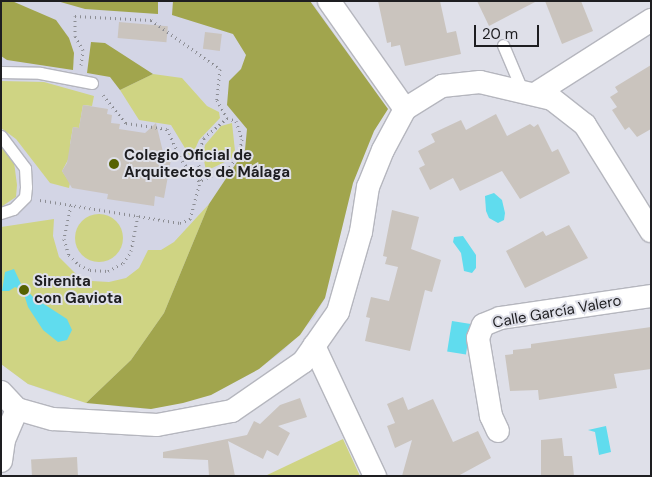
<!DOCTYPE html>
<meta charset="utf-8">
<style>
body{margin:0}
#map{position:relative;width:652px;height:477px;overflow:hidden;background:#dfe0e9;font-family:"DM Sans",sans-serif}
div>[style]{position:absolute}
.built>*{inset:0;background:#d3d5e5}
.green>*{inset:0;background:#cfd483}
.round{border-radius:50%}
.forest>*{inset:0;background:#a1a54d}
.water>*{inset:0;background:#60dcee;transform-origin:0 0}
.building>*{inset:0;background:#cac4be;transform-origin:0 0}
.path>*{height:3px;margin-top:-1.5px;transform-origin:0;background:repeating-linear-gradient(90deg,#8c8d93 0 1px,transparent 0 5px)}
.roads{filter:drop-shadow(1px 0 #b5b6be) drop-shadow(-1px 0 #b5b6be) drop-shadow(0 1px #b5b6be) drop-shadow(0 -1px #b5b6be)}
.lane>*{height:11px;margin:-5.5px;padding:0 5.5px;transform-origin:5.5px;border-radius:5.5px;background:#fff}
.street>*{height:22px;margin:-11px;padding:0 11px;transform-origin:11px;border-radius:11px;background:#fff}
.dots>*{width:14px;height:14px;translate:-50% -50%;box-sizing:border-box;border:2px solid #dfe0e9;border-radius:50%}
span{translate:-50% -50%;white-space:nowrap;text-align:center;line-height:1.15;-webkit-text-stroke:4px #dfe0e9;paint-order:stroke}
.poi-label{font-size:15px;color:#1e1e21;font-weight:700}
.left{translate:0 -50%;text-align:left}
.street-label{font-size:15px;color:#1e1e21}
.frame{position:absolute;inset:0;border:2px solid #1e1e21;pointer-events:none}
.scale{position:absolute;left:474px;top:25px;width:65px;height:22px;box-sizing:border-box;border:2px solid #1e1e21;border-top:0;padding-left:6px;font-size:15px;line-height:18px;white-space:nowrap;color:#1e1e21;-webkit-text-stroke:4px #dfe0e9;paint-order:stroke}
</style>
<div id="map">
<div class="built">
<div style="clip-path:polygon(1px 1px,310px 1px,314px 5px,388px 109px,374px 131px,353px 183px,325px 298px,314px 318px,284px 350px,259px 369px,211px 395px,151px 409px,120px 407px,59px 395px,28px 384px,1px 364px)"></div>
</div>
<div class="green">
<div style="clip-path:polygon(153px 74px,182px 78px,207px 106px,219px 112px,220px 118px,199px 140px,191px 158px,171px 125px,139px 120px,120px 90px)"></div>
<div style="clip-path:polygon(1px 81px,44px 82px,94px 96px,92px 106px,83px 105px,79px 128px,73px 127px,70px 144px,76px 145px,62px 171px,70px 183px,69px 188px,50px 183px,16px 139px,1px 128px)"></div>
<div style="clip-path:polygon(232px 123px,235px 151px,231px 159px,206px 171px,203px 155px,205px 145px,221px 126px)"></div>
<div style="clip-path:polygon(1px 146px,14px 162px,17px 185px,16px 197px,1px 207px)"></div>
<div style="clip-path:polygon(209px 204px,164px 313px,131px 360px,86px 403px,28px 384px,1px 364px,1px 227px,54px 219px,53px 236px,59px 257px,76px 274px,92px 281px,109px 282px,126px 278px,139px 268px,148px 250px,161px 250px,174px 242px)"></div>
<div class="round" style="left:75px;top:214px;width:48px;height:48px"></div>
<div style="clip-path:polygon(343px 439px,360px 476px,265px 476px)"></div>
</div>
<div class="forest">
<div style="clip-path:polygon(1px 1px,12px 1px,56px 20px,69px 38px,74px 53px,73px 70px,7px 60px,1px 56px)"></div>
<div style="clip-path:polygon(57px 1px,158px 1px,158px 14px,85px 9px)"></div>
<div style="clip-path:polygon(173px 1px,310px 1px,388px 109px,374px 131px,353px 183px,325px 298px,300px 335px,259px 369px,211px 395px,183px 403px,151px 409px,86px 403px,131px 360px,164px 313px,209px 204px,245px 150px,247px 129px,227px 105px,229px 81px,241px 69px,246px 55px,233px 34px,172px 15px)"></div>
<div style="clip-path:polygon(91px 42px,105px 43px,153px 74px,120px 90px,110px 77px,87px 73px)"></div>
</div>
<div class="water">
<div style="clip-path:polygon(494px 193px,502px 200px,505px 213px,504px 220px,498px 223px,489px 218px,486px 211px,485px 196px)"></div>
<div style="clip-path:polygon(463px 236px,476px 255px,476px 268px,472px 273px,464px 271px,461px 253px,453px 242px,454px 237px)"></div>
<div style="clip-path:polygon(14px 269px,21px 284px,33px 297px,67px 319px,72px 330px,67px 340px,58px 342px,43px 330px,28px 307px,23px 291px,15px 287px,9px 291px,2px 291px,5px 272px)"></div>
<div style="left:452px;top:321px;width:19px;height:31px;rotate:9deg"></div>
<div style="clip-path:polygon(606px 426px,611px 452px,599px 455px,595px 432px,588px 430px)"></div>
</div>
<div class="building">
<div style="clip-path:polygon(378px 1px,440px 1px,447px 33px,456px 31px,461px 54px,405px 66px,400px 45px,391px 47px,391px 42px,387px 43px)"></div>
<div style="clip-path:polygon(477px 1px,537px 1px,489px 26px)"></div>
<div style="clip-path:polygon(545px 1px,581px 1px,593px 31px,562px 44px)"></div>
<div style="left:119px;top:22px;width:49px;height:16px;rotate:5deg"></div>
<div style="left:205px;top:32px;width:17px;height:17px;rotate:7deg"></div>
<div style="clip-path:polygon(651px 65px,651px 129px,637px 137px,629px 127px,625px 130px,612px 110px,617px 107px,610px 97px,618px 92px,615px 87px)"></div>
<div style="clip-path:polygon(83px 105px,108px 109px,107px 114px,112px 115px,111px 123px,120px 124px,119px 129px,145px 133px,156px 123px,163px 152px,172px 154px,164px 198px,155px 196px,154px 206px,107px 199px,108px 194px,72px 188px,62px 171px,67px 163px,73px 127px,79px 128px)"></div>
<div style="clip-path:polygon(496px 114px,507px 136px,530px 124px,534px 127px,538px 124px,552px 152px,558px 149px,570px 173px,520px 199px,502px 171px,460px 191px,453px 178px,430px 190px,419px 168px,425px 165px,418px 151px,435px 142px,431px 134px,461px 120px,466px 130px)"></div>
<div style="clip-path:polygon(392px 210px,419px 217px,411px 249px,441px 260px,432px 292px,425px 290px,410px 351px,365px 341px,370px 318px,366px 317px,371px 297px,389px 301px,398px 267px,385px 264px,387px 257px,383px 256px)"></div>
<div style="clip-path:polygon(569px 225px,588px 258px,525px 288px,506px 251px,543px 231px,546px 236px)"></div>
<div style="clip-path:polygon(651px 327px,651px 369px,614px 374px,617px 388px,539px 400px,538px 390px,510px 391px,505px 355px,513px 354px,513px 350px,531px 348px,531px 344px)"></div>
<div style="clip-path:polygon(403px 397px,408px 410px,433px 399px,453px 442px,478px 431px,491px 458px,458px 476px,402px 476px,412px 440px,395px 448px,387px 426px,395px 423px,387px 404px)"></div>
<div style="clip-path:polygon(300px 398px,307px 417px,278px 426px,290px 433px,278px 456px,267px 450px,263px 459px,228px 441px,235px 476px,209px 476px,208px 460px,163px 458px,163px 452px,247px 435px,254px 421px,260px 424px,280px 405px)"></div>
<div style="clip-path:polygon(562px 438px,564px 456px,572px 456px,574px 476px,541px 476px,541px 440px)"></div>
<div style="left:77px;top:457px;width:19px;height:46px;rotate:87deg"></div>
</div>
<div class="path">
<div style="left:81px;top:65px;width:15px;rotate:-82deg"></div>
<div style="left:83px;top:50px;width:16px;rotate:-120deg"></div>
<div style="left:75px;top:36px;width:20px;rotate:-90deg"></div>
<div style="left:75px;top:16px;width:76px;rotate:3deg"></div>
<div style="left:151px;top:20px;width:85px;rotate:35.4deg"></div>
<div style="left:220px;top:69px;width:31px;rotate:96deg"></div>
<div style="left:217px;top:100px;width:21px;rotate:61deg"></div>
<div style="left:103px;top:95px;width:36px;rotate:51deg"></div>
<div style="left:126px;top:123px;width:41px;rotate:8.3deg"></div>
<div style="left:167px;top:129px;width:35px;rotate:65deg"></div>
<div style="left:182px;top:161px;width:26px;rotate:50deg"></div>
<div style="left:40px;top:200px;width:142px;rotate:9.3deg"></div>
<div style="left:180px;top:223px;width:11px;rotate:-22deg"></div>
<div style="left:190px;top:219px;width:39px;rotate:-75deg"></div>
<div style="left:200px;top:181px;width:28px;rotate:-94deg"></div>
<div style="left:198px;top:153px;width:16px;rotate:-68deg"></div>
<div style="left:204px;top:138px;width:30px;rotate:-41deg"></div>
<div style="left:227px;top:118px;width:9px;rotate:18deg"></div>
<div style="left:236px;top:121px;width:19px;rotate:72deg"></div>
<div style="left:242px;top:139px;width:15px;rotate:101deg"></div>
<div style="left:239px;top:154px;width:16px;rotate:125deg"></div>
<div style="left:230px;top:167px;width:33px;rotate:155deg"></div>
<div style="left:71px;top:205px;width:35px;rotate:102deg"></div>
<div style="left:64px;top:239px;width:17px;rotate:73deg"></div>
<div style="left:69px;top:255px;width:14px;rotate:45deg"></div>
<div style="left:79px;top:265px;width:12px;rotate:24deg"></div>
<div style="left:90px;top:270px;width:18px;rotate:3deg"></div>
<div style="left:108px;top:271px;width:17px;rotate:-28deg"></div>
<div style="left:123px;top:263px;width:14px;rotate:-56deg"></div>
<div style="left:131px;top:251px;width:36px;rotate:-79deg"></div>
</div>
<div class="roads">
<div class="lane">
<div style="left:503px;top:45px;width:49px;rotate:67.1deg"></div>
<div style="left:1px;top:72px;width:39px;rotate:1deg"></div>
<div style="left:40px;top:73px;width:53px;rotate:10.9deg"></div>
<div style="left:1px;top:136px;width:40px;rotate:53deg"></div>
<div style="left:25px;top:168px;width:19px;rotate:87deg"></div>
<div style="left:26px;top:187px;width:10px;rotate:96deg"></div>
<div style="left:25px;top:197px;width:17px;rotate:135deg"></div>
<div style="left:13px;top:209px;width:13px;rotate:162deg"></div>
</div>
<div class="street">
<div style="left:329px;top:1px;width:132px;rotate:54.9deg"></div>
<div style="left:535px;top:94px;width:138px;rotate:-32.5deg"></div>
<div style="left:314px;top:346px;width:144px;rotate:64.9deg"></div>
<div style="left:1px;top:392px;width:23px;rotate:47deg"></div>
<div style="left:17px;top:409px;width:37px;rotate:16deg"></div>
<div style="left:53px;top:419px;width:104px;rotate:3.3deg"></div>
<div style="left:157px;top:425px;width:76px;rotate:-10.6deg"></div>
<div style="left:232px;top:411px;width:86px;rotate:-34.6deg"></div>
<div style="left:303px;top:362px;width:61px;rotate:-55deg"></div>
<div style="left:338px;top:312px;width:83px;rotate:-74deg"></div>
<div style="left:361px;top:232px;width:46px;rotate:-81.2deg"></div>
<div style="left:368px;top:187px;width:40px;rotate:-68deg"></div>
<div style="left:383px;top:150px;width:47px;rotate:-61.8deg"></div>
<div style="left:405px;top:109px;width:44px;rotate:-31.9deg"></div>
<div style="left:442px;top:86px;width:38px;rotate:-6deg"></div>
<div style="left:480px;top:82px;width:74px;rotate:13.3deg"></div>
<div style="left:552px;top:99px;width:42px;rotate:38.2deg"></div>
<div style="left:585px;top:125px;width:125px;rotate:58.1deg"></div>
<div style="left:498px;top:431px;width:17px;rotate:-115deg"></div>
<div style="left:491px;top:416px;width:79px;rotate:-99.5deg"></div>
<div style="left:478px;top:338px;width:14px;rotate:-69deg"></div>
<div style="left:483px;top:325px;width:18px;rotate:-22deg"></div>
<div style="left:500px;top:318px;width:153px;rotate:-8.3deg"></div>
<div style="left:1px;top:461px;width:21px;rotate:-82deg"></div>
<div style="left:4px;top:440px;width:34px;rotate:-67deg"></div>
</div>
</div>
<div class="dots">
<div style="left:114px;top:164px;background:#566202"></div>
<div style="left:24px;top:290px;background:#566202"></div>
</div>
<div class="poi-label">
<span class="left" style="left:124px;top:164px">Colegio Oficial de<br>Arquitectos de Málaga</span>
<span class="left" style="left:34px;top:290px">Sirenita<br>con Gaviota</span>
</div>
<div class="street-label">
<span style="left:557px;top:312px;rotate:-10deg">Calle García Valero</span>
</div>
<div class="frame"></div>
<div class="scale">20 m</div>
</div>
